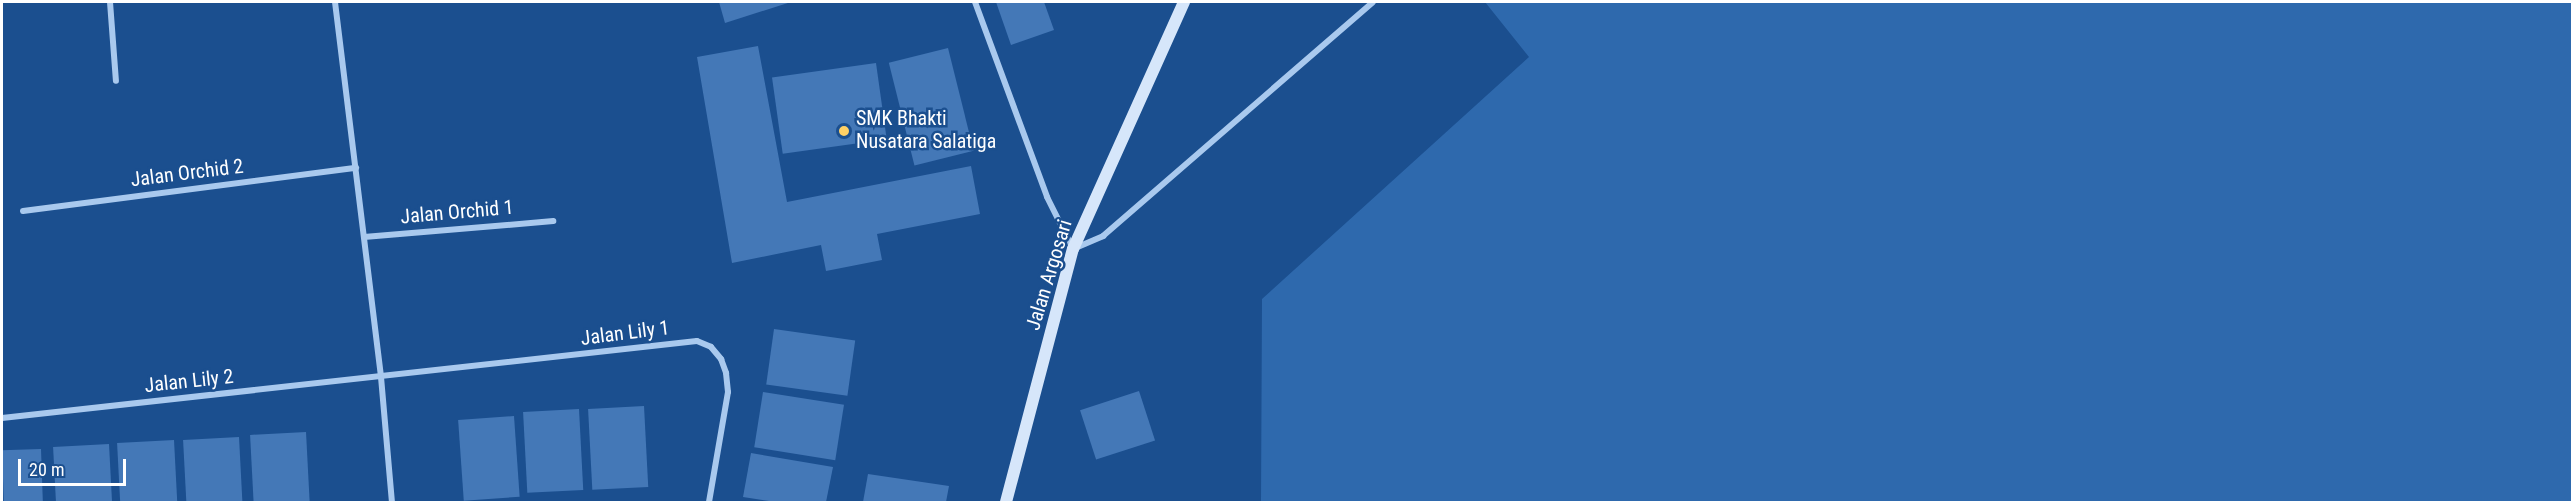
<!DOCTYPE html>
<style>
body{margin:0}
#map{position:relative;width:2574px;height:504px;overflow:hidden;background:#1b4f8f;font-family:"Roboto Condensed",sans-serif}
div>[style]{position:absolute}
.green>*{inset:0;background:#2e69ad}
.building>*{inset:0;background:#4478b7;transform-origin:0 0}
.street>*{height:6px;margin:-3px;padding:0 3px;transform-origin:3px;border-radius:3px;background:#a9c9ee}
.secondary>*{height:12px;margin:-6px;padding:0 6px;transform-origin:6px;border-radius:6px;background:#d6e6fa}
.dots>*{width:16px;height:16px;translate:-50% -50%;box-sizing:border-box;border:3px solid #1b4f8f;border-radius:50%}
span{translate:-50% -50%;white-space:nowrap;text-align:center;line-height:1.15;-webkit-text-stroke:5px #1b4f8f;paint-order:stroke}
.poi-label{font-size:20px;color:#fff}
.left{translate:0 -50%;text-align:left}
.street-label{font-size:20px;color:#fff}
.frame{position:absolute;inset:0;border:3px solid #fff;pointer-events:none}
.scale{position:absolute;left:18px;top:459px;width:108px;height:27px;box-sizing:border-box;border:3px solid #fff;border-top:0;padding-left:8px;font-size:18px;line-height:21px;white-space:nowrap;color:#fff;-webkit-text-stroke:4px #1b4f8f;paint-order:stroke}
</style>
<div id="map">
<div class="green">
<div style="clip-path:polygon(1485px 2px,2572px 2px,2572px 502px,1261px 502px,1262px 299px,1529px 57px)"></div>
</div>
<div class="building">
<div style="clip-path:polygon(719px 2px,791px 2px,725px 23px)"></div>
<div style="clip-path:polygon(996px 2px,1044px 2px,1054px 30px,1011px 45px)"></div>
<div style="clip-path:polygon(758px 46px,787px 202px,971px 166px,980px 214px,877px 234px,882px 260px,826px 271px,821px 245px,732px 263px,697px 57px)"></div>
<div style="left:948px;top:48px;width:106px;height:61px;rotate:76deg"></div>
<div style="left:876px;top:63px;width:77px;height:105px;rotate:82deg"></div>
<div style="left:774px;top:329px;width:82px;height:56px;rotate:8deg"></div>
<div style="left:1139px;top:391px;width:52px;height:62px;rotate:72deg"></div>
<div style="left:763px;top:392px;width:82px;height:56px;rotate:9deg"></div>
<div style="left:644px;top:406px;width:81px;height:56px;rotate:87deg"></div>
<div style="left:579px;top:409px;width:81px;height:56px;rotate:87deg"></div>
<div style="left:514px;top:416px;width:81px;height:56px;rotate:86deg"></div>
<div style="left:306px;top:432px;width:70px;height:56px;rotate:87deg"></div>
<div style="left:239px;top:437px;width:65px;height:56px;rotate:87deg"></div>
<div style="left:174px;top:440px;width:62px;height:57px;rotate:87deg"></div>
<div style="left:109px;top:444px;width:58px;height:56px;rotate:87deg"></div>
<div style="left:41px;top:449px;width:53px;height:39px;rotate:88deg"></div>
<div style="clip-path:polygon(751px 453px,833px 467px,826px 502px,776px 502px,743px 497px)"></div>
<div style="clip-path:polygon(868px 474px,949px 486px,946px 502px,863px 502px)"></div>
</div>
<div class="street">
<div style="left:110px;top:2px;width:79px;rotate:85.7deg"></div>
<div style="left:335px;top:2px;width:378px;rotate:83deg"></div>
<div style="left:381px;top:377px;width:125px;rotate:85deg"></div>
<div style="left:975px;top:2px;width:208px;rotate:69.7deg"></div>
<div style="left:1047px;top:197px;width:58px;rotate:63.4deg"></div>
<div style="left:1073px;top:249px;width:33px;rotate:-23deg"></div>
<div style="left:1103px;top:236px;width:357px;rotate:-40.9deg"></div>
<div style="left:23px;top:211px;width:336px;rotate:-7.4deg"></div>
<div style="left:364px;top:237px;width:190px;rotate:-4.8deg"></div>
<div style="left:2px;top:418px;width:699px;rotate:-6.32deg"></div>
<div style="left:697px;top:341px;width:15px;rotate:23deg"></div>
<div style="left:711px;top:347px;width:16px;rotate:50deg"></div>
<div style="left:721px;top:359px;width:15px;rotate:70deg"></div>
<div style="left:726px;top:373px;width:19px;rotate:84deg"></div>
<div style="left:728px;top:392px;width:112px;rotate:99.8deg"></div>
</div>
<div class="secondary">
<div style="left:1006px;top:502px;width:262px;rotate:-75.2deg"></div>
<div style="left:1073px;top:249px;width:271px;rotate:-65.8deg"></div>
</div>
<div class="dots">
<div style="left:844px;top:131px;background:#ffd166"></div>
</div>
<div class="poi-label">
<span class="left" style="left:856px;top:130px">SMK Bhakti<br>Nusatara Salatiga</span>
</div>
<div class="street-label">
<span style="left:187px;top:173px;rotate:-7deg">Jalan Orchid 2</span>
<span style="left:457px;top:212px;rotate:-5deg">Jalan Orchid 1</span>
<span style="left:1049px;top:275px;rotate:-73deg">Jalan Argosari</span>
<span style="left:625px;top:333px;rotate:-7deg">Jalan Lily 1</span>
<span style="left:189px;top:381px;rotate:-6deg">Jalan Lily 2</span>
</div>
<div class="frame"></div>
<div class="scale">20 m</div>
</div>
